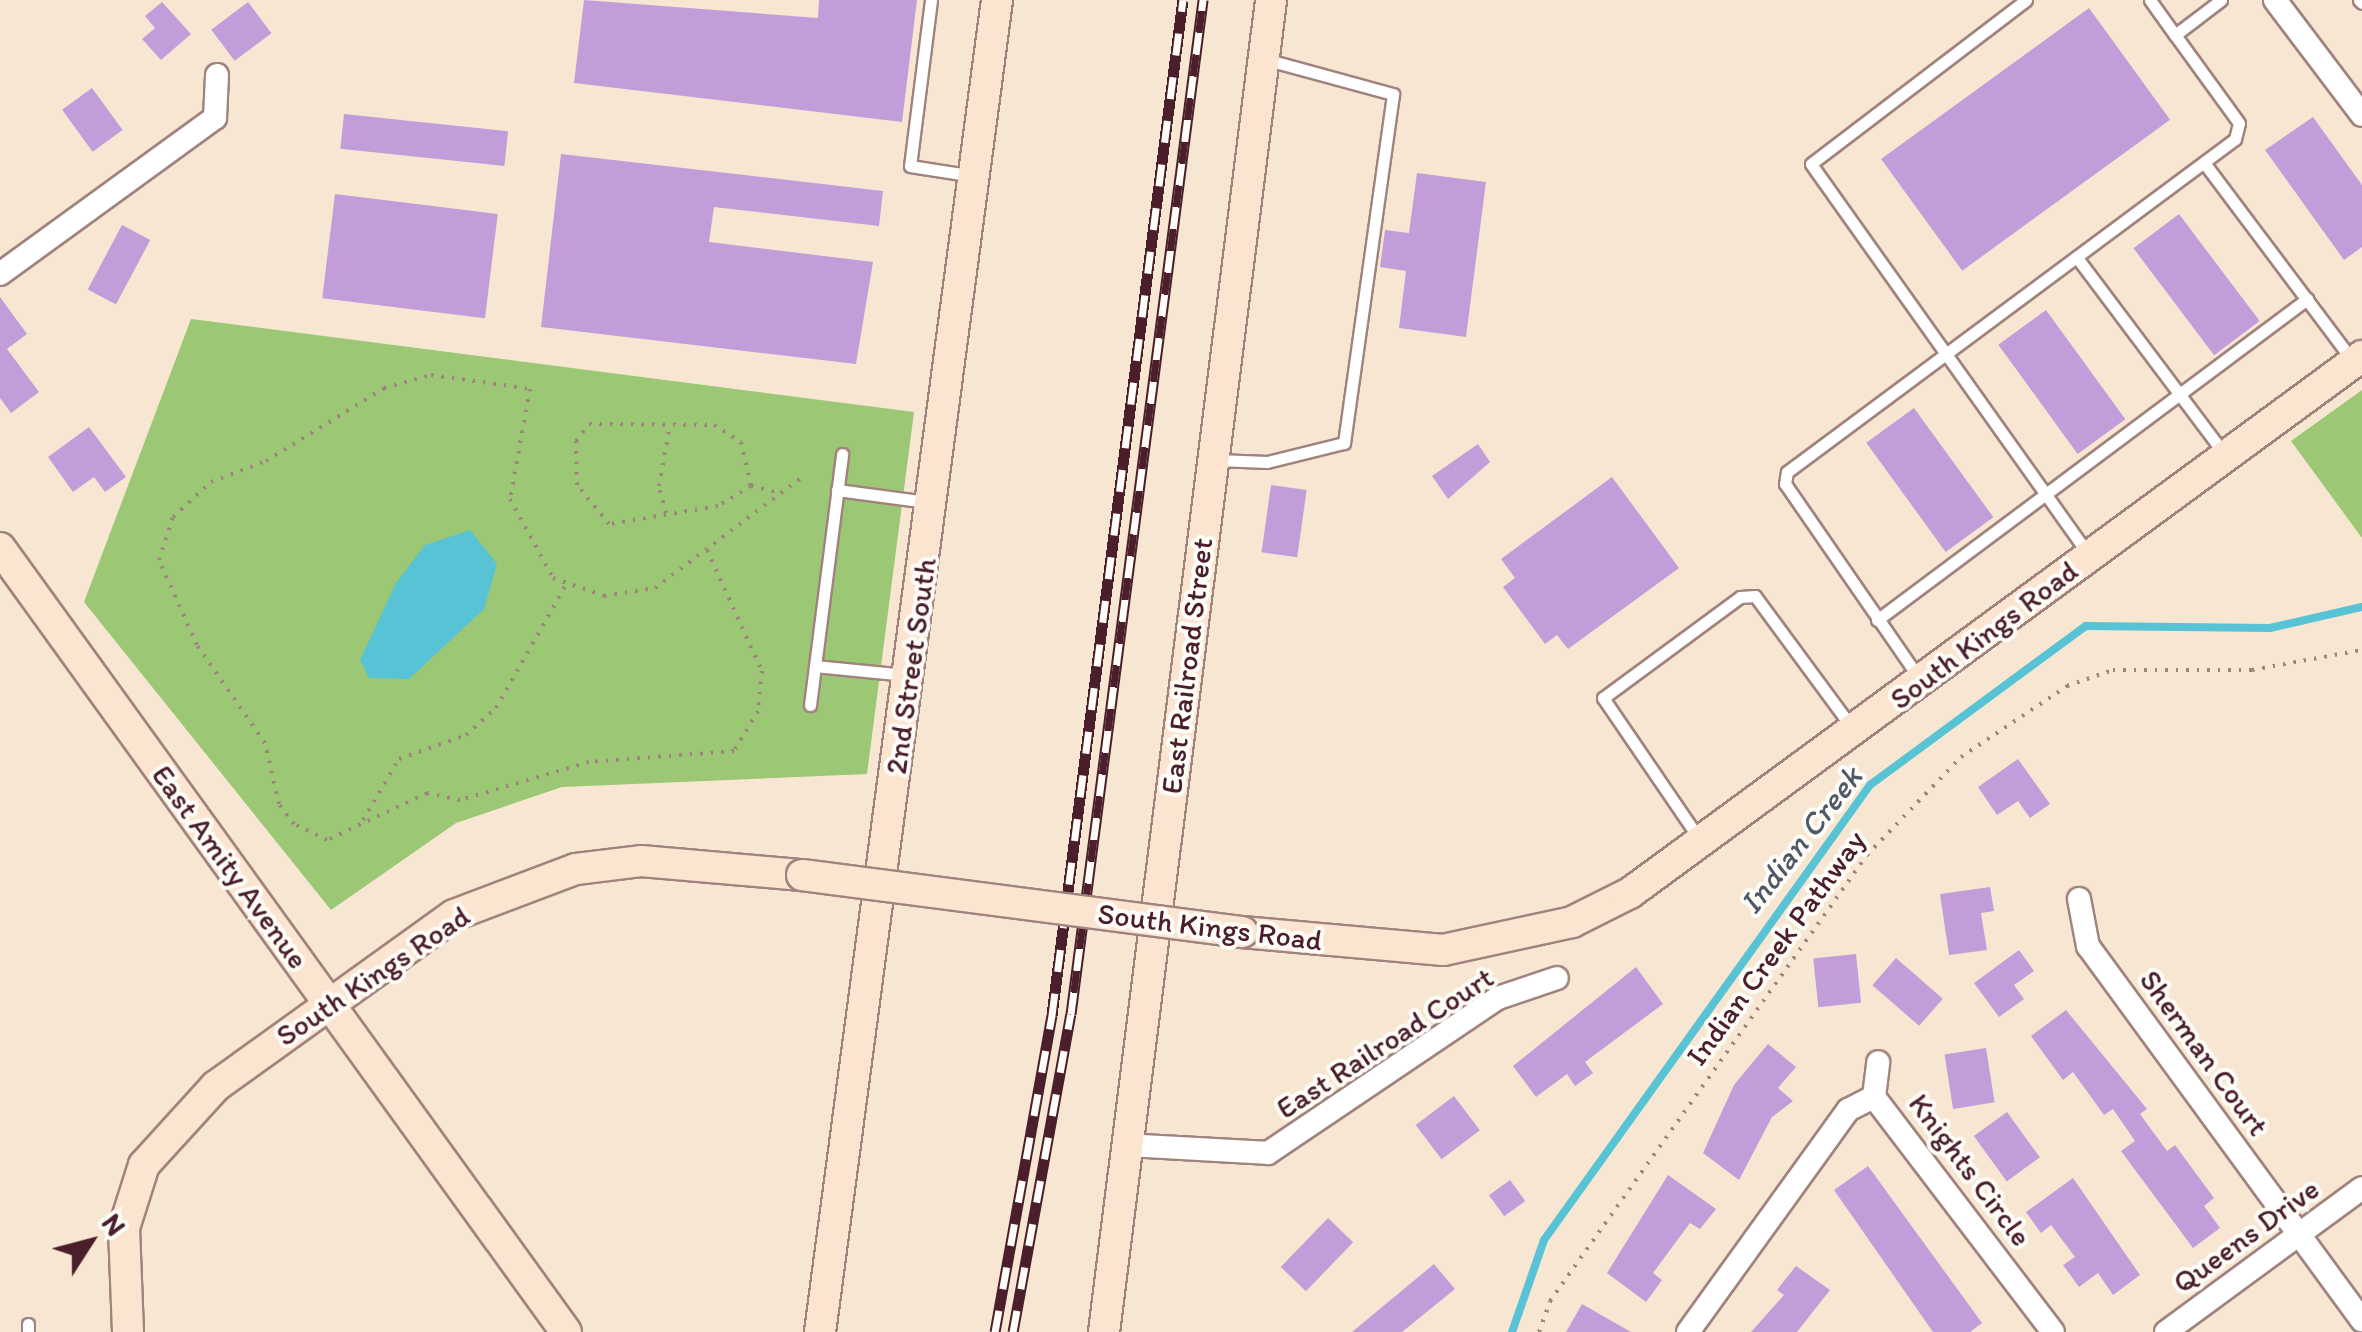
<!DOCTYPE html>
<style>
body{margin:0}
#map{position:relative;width:2362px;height:1332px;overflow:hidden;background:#f7e7d2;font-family:Itim,sans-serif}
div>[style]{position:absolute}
.green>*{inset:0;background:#9cc774}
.water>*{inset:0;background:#58c3d4}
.stream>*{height:8px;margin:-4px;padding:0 4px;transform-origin:4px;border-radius:4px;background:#58c3d4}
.building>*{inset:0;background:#c19ed9;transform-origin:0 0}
.path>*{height:4px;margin-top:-2px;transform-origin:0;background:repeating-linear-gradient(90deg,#a0837e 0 2.5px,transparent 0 10.5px)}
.roads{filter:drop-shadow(2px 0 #a0837e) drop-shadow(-2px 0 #a0837e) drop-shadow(0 2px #a0837e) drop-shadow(0 -2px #a0837e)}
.lane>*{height:11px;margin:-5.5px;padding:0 5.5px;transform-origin:5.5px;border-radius:5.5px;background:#fff}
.street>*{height:22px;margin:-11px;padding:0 11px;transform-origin:11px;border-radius:11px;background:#fff}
.secondary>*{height:30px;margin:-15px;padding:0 15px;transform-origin:15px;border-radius:15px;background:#fce5d0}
.rail>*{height:11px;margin-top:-5.5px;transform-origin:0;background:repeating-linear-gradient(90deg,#fdfcf7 0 22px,#4a1f2b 0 44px);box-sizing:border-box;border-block:2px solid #4a1f2b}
.bridges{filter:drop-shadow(2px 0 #a0837e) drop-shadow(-2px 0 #a0837e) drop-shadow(0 2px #a0837e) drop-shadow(0 -2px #a0837e)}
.secondary-bridge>*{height:30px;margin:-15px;padding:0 15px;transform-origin:15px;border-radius:15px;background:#fce5d0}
span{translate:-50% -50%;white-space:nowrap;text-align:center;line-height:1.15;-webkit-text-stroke:8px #fdfcf7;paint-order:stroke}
.street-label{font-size:30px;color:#4a1f2b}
.water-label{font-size:32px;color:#4f5866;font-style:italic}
.north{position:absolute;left:40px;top:1192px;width:100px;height:100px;-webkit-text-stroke:8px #fdfcf7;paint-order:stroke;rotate:54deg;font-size:28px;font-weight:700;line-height:40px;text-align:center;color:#4a1f2b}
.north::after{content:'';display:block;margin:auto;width:35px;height:45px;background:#4a1f2b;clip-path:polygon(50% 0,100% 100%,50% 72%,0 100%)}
</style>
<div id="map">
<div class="green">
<div style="clip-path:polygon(191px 319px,914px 412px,867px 774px,562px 787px,456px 823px,331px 910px,84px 602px)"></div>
<div style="clip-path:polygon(2362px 390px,2362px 538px,2291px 441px)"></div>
</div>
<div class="water">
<div style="clip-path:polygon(470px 530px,497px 564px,484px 609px,409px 679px,369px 678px,360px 660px,396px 583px,425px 545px)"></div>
</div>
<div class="stream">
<div style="left:1512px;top:1332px;width:97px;rotate:-70.8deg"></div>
<div style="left:1544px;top:1240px;width:560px;rotate:-54.38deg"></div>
<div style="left:1870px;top:785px;width:268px;rotate:-36.4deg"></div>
<div style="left:2086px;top:626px;width:184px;rotate:0.6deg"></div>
<div style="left:2270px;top:628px;width:94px;rotate:-12.9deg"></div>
</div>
<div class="building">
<div style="clip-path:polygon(584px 0,818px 18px,819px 0,917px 0,902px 122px,574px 83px)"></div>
<div style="clip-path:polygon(162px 2px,191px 34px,161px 60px,142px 39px,155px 28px,145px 16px)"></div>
<div style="left:248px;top:2px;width:39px;height:46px;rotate:53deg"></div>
<div style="left:2089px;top:8px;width:138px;height:257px;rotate:54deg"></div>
<div style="left:92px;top:88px;width:52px;height:37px;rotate:54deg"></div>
<div style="left:344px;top:114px;width:165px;height:35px;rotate:6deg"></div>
<div style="clip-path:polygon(2313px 117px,2362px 185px,2362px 247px,2344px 260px,2265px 150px)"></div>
<div style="clip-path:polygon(561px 154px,883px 191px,879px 226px,714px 207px,709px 242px,873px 262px,856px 364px,541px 327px)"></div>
<div style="clip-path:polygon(1417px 173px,1486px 182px,1466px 337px,1399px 328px,1406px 271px,1380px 267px,1385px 230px,1409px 233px)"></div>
<div style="left:335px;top:194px;width:164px;height:105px;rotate:7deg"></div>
<div style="left:2179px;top:214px;width:134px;height:57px;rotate:53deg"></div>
<div style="left:122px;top:225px;width:32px;height:73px;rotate:28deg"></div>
<div style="clip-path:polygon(0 297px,27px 334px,7px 349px,39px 392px,11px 413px,0 398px)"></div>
<div style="left:2046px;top:310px;width:135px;height:59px;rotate:54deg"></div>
<div style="left:1914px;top:408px;width:135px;height:59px;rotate:54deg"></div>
<div style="clip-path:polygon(89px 427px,126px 477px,105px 492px,94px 477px,73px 492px,48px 457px)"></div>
<div style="clip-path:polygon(1478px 444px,1490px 462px,1448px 499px,1432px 476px)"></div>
<div style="clip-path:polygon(1612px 477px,1679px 568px,1568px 649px,1557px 635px,1545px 644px,1503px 587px,1515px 578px,1501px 559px)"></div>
<div style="left:1271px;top:485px;width:36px;height:68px;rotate:8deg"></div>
<div style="clip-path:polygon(2018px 759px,2050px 804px,2030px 818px,2018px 801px,1997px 815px,1978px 787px)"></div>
<div style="clip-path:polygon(1990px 887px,1994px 911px,1981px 913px,1987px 950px,1949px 955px,1940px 894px)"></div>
<div style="clip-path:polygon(2019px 950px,2034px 971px,2014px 985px,2024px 999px,1999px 1017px,1974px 983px)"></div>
<div style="left:1856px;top:954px;width:49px;height:43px;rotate:84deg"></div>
<div style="left:1896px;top:958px;width:62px;height:36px;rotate:41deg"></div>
<div style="clip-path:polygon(1636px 967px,1663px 1004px,1585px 1062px,1593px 1073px,1575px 1086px,1567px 1074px,1536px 1097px,1513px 1066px)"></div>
<div style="clip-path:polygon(2066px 1010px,2147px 1109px,2140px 1114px,2167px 1151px,2175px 1145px,2214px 1198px,2204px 1206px,2220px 1228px,2193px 1248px,2121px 1151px,2135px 1141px,2113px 1109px,2104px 1115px,2073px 1072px,2063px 1080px,2031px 1036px)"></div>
<div style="clip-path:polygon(1768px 1044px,1796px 1067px,1778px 1088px,1793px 1101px,1772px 1117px,1739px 1180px,1703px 1153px,1734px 1085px)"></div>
<div style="left:1986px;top:1048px;width:55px;height:42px;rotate:81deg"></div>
<div style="left:1454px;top:1096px;width:43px;height:48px;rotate:53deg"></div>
<div style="left:2007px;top:1112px;width:56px;height:41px;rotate:54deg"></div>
<div style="clip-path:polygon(1868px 1166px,1982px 1323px,1970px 1332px,1933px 1332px,1834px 1190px)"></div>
<div style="clip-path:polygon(1668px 1175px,1716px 1209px,1700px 1229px,1690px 1223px,1653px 1273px,1662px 1280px,1646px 1302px,1607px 1273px)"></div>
<div style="clip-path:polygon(2073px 1178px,2140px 1275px,2113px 1295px,2098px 1273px,2079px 1287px,2063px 1265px,2075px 1257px,2051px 1225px,2041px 1233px,2026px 1212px)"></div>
<div style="left:1510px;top:1180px;width:26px;height:26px;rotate:54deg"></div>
<div style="left:1328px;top:1218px;width:35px;height:68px;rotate:44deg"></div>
<div style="clip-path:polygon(1434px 1264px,1455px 1289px,1402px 1332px,1352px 1332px)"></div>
<div style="clip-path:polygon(1796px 1266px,1830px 1290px,1797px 1332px,1751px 1332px,1784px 1295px,1777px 1290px)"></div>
<div style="clip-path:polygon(1582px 1304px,1631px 1332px,1566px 1332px)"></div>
</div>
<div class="path">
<div style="left:751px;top:486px;width:39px;rotate:149deg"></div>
<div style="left:718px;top:506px;width:110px;rotate:170.6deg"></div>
<div style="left:609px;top:524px;width:50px;rotate:-129.4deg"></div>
<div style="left:577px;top:485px;width:44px;rotate:-91.3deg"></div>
<div style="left:576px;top:441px;width:21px;rotate:-53deg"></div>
<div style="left:589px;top:424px;width:125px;rotate:0.5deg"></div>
<div style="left:714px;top:425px;width:32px;rotate:32deg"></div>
<div style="left:741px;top:442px;width:45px;rotate:77.2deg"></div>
<div style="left:751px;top:486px;width:26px;rotate:13deg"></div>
<div style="left:666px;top:513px;width:28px;rotate:-105deg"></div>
<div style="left:659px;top:486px;width:57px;rotate:-79.9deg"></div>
<div style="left:707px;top:550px;width:133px;rotate:65.6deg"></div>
<div style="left:762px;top:671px;width:40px;rotate:95.7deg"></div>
<div style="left:758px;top:711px;width:47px;rotate:121deg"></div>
<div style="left:734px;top:751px;width:145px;rotate:175.7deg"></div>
<div style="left:589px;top:762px;width:134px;rotate:163.6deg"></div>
<div style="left:460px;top:800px;width:34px;rotate:-168deg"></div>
<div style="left:427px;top:793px;width:110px;rotate:154.8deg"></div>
<div style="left:327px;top:840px;width:37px;rotate:-154deg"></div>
<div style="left:294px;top:824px;width:25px;rotate:-127deg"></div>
<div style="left:279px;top:804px;width:63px;rotate:-102.9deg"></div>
<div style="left:265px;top:743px;width:119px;rotate:-124.8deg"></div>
<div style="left:197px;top:645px;width:93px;rotate:-114.1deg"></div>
<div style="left:159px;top:560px;width:45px;rotate:-72deg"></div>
<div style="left:173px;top:517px;width:52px;rotate:-42.6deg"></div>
<div style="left:211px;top:482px;width:59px;rotate:-20.9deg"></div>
<div style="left:266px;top:461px;width:139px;rotate:-31.7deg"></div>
<div style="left:384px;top:388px;width:49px;rotate:-15.5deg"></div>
<div style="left:431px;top:375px;width:100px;rotate:8deg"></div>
<div style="left:530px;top:389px;width:112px;rotate:100.3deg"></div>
<div style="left:510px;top:499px;width:90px;rotate:61.4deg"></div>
<div style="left:553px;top:578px;width:54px;rotate:19.4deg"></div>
<div style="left:604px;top:596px;width:52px;rotate:-8.9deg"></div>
<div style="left:655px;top:588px;width:183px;rotate:-37deg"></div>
<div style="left:363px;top:820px;width:71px;rotate:-59.5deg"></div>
<div style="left:399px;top:759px;width:71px;rotate:-19.7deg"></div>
<div style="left:466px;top:735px;width:40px;rotate:-42deg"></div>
<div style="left:496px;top:708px;width:142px;rotate:-60.4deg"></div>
<div style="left:1539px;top:1332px;width:33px;rotate:-70deg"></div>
<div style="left:1550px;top:1301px;width:547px;rotate:-54.6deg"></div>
<div style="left:1867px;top:855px;width:136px;rotate:-46.2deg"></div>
<div style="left:1961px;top:757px;width:128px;rotate:-33.8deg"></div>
<div style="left:2067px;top:686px;width:49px;rotate:-19.2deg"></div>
<div style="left:2113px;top:670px;width:139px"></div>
<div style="left:2252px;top:670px;width:112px;rotate:-10.3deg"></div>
</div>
<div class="roads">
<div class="lane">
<div style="left:931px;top:0;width:167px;rotate:97.2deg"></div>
<div style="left:910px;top:166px;width:65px;rotate:8.9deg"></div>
<div style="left:2026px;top:0;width:270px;rotate:142.7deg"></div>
<div style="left:1811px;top:164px;width:477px;rotate:54.6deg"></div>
<div style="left:2150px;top:0;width:43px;rotate:54.5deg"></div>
<div style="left:2359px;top:0;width:4px;rotate:45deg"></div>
<div style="left:2205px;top:164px;width:246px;rotate:53.1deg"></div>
<div style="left:2078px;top:259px;width:246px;rotate:53.1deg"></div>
<div style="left:1217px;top:460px;width:50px;rotate:2.3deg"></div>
<div style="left:1267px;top:462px;width:79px;rotate:-13.9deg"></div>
<div style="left:1344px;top:443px;width:352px;rotate:-82deg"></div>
<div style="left:1393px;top:94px;width:134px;rotate:-164.8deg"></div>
<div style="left:837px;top:490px;width:91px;rotate:7.6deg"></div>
<div style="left:1877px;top:620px;width:537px;rotate:-36.74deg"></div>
<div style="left:815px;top:666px;width:91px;rotate:5.6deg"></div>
<div style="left:1919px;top:678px;width:236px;rotate:-124.6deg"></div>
<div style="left:1785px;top:484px;width:12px;rotate:-81deg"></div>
<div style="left:1787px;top:472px;width:558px;rotate:-36.62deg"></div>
<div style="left:2235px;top:139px;width:16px;rotate:-76deg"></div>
<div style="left:2239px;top:123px;width:109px;rotate:-126deg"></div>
<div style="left:2175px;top:35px;width:58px;rotate:-37.3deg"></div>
<div style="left:810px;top:705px;width:253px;rotate:-82.7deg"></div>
<div style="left:1700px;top:840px;width:172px;rotate:-124.3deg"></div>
<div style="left:1603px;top:698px;width:170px;rotate:-36.4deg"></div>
<div style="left:1740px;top:597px;width:15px;rotate:-4deg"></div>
<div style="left:1755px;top:596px;width:162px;rotate:53.6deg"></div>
<div style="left:28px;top:1324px;width:8px;rotate:90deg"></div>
</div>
<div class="street">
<div style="left:2275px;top:0;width:144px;rotate:52.9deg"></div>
<div style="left:0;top:274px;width:266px;rotate:-36deg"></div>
<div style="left:215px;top:118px;width:43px;rotate:-87.3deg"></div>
<div style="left:2079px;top:899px;width:48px;rotate:79.2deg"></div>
<div style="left:2088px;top:946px;width:464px;rotate:53.8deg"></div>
<div style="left:1874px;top:1097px;width:35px;rotate:-83deg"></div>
<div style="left:1126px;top:1145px;width:142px;rotate:3.2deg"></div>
<div style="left:1268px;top:1153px;width:277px;rotate:-34deg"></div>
<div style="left:1498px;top:998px;width:62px;rotate:-18.7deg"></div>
<div style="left:1688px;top:1332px;width:274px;rotate:-54.2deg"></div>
<div style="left:1848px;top:1110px;width:29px;rotate:-27deg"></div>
<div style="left:1874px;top:1097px;width:295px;rotate:52.7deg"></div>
<div style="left:2166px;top:1332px;width:243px;rotate:-36.3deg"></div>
</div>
<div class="secondary">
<div style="left:0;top:548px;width:967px;rotate:54.17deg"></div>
<div style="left:1242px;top:932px;width:202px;rotate:5.1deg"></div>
<div style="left:1443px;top:950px;width:132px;rotate:-12.2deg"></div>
<div style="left:1572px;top:922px;width:65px;rotate:-26.6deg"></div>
<div style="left:1630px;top:893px;width:908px;rotate:-36.26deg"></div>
<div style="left:128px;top:1332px;width:104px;rotate:-92.2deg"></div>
<div style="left:124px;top:1228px;width:66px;rotate:-72.4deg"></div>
<div style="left:144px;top:1165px;width:107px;rotate:-47.7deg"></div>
<div style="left:216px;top:1086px;width:293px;rotate:-35.7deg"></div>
<div style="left:454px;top:915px;width:130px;rotate:-20.7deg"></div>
<div style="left:576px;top:869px;width:65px;rotate:-7deg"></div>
<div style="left:641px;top:861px;width:162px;rotate:5deg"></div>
<div style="left:820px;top:1332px;width:1344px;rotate:-82.43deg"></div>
<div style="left:1104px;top:1332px;width:1342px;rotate:-82.85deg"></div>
</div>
</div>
<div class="rail">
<div style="left:995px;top:1332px;width:322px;rotate:-79.8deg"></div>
<div style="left:1052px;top:1015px;width:1023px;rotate:-82.65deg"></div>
<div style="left:1013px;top:1332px;width:323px;rotate:-79.7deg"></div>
<div style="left:1071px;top:1014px;width:1023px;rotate:-82.58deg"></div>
</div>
<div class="bridges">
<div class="secondary-bridge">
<div style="left:802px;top:875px;width:444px;rotate:7.4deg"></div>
</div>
</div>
<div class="street-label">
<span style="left:1984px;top:635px;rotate:-37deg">South Kings Road</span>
<span style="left:911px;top:666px;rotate:-82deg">2nd Street South</span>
<span style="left:1187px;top:666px;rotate:-83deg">East Railroad Street</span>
<span style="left:230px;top:867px;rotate:54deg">East Amity Avenue</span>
<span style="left:1210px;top:927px;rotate:7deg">South Kings Road</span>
<span style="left:1776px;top:948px;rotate:-54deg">Indian Creek Pathway</span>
<span style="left:373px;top:976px;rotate:-34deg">South Kings Road</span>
<span style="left:1385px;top:1043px;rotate:-33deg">East Railroad Court</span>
<span style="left:2204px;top:1053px;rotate:54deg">Sherman Court</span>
<span style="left:1970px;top:1170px;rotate:53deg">Knights Circle</span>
<span style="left:2246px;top:1236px;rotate:-36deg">Queens Drive</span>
</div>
<div class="water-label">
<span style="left:1801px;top:840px;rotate:-52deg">Indian Creek</span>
</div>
<div class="north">N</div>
</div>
